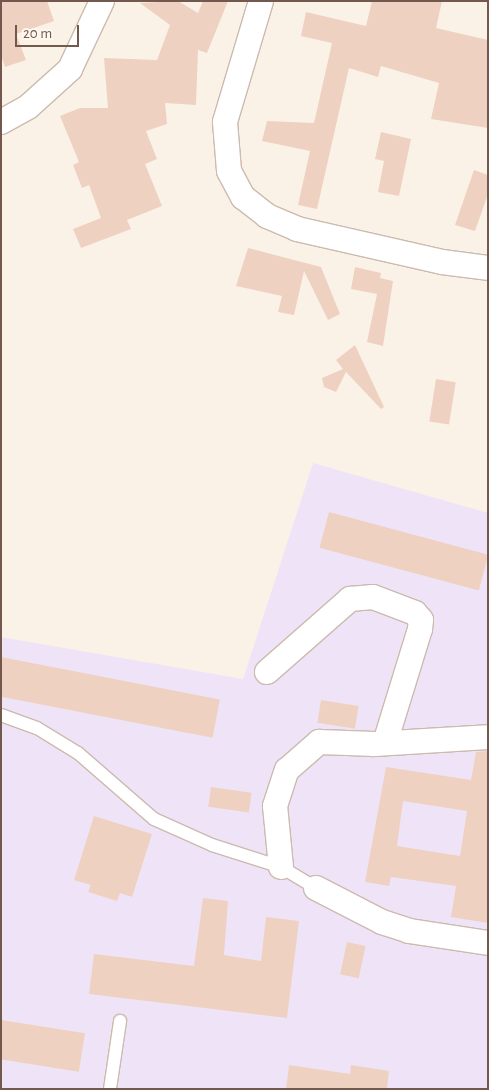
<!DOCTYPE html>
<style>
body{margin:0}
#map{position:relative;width:489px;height:1090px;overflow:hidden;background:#fbf2e7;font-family:"Alegreya Sans",sans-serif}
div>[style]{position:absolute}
.education>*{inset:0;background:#efe4f7}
.building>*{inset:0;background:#efd1c1;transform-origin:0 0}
.roads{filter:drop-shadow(1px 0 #ccbaae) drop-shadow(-1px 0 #ccbaae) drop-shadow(0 1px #ccbaae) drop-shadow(0 -1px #ccbaae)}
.service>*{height:12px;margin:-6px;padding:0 6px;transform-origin:6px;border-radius:6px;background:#fff}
.minor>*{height:24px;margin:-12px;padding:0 12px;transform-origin:12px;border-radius:12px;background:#fff}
span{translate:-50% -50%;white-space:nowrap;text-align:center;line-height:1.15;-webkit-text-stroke:4px #fef7ee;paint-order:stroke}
.frame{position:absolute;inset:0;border:2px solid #73594d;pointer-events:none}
.scale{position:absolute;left:15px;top:25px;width:64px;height:22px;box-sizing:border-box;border:2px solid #73594d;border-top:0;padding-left:6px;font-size:15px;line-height:18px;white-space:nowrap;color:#73594d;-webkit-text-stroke:4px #fef7ee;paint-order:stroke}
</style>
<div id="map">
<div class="education">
<div style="clip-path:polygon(313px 463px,488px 513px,488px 1089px,1px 1089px,1px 637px,243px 679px)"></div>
</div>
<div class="building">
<div style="clip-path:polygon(1px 1px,47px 1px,54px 21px,16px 34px,26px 60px,5px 67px,1px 55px)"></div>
<div style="clip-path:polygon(178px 1px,198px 13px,203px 1px,228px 1px,207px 53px,198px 50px,196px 105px,165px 103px,167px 124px,146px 131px,157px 159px,145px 164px,162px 206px,127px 220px,131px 229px,81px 248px,73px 229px,101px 218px,89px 185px,82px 188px,73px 165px,79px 162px,60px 116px,80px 108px,108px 108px,104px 58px,157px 60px,170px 25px,140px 3px)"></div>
<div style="clip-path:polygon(372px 1px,442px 1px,436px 28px,488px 40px,488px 128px,431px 119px,439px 83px,381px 66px,378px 77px,349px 68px,317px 209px,298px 205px,310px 151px,262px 141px,267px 121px,314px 123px,332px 43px,301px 36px,306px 12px,366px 26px)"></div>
<div style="clip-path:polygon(381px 132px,411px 139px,399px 196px,378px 192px,384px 161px,375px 159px)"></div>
<div style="clip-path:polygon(474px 170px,488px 175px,488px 194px,475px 231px,455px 225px)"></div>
<div style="clip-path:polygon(248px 248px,321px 267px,340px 314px,328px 320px,304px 271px,294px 315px,278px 312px,282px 296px,236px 286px)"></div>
<div style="clip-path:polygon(355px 267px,381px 273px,380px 278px,393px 281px,383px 346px,367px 342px,377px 294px,351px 289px)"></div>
<div style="clip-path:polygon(355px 345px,384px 407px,381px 409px,346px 372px,336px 392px,324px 387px,322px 378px,343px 369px,336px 360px)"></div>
<div style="left:436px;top:379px;width:20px;height:43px;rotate:9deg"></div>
<div style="left:329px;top:512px;width:165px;height:37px;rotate:15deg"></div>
<div style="left:1px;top:657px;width:223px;height:39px;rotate:11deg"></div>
<div style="left:321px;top:700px;width:38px;height:23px;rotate:9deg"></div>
<div style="clip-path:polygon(evenodd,488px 751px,488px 923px,451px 917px,456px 886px,391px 877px,389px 886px,365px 882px,386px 767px,471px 780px,476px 752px,488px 751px,403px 801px,467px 811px,460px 856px,397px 846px,403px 801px)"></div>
<div style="left:211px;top:787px;width:41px;height:20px;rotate:8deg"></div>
<div style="clip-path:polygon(94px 816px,152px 834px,132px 897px,120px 893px,117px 901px,88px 892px,91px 885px,74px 880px)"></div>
<div style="clip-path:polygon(203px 898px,228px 901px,224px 955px,261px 961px,266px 917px,299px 921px,287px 1018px,89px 994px,94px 954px,194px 966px)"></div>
<div style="left:347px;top:942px;width:19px;height:33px;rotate:12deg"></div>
<div style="left:1px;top:1020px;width:85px;height:39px;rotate:9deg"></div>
<div style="clip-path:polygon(289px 1065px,350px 1074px,351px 1065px,389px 1071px,387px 1089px,286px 1089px)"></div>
</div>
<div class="roads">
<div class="service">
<div style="left:1px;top:715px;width:38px;rotate:20deg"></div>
<div style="left:37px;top:728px;width:48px;rotate:31.4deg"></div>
<div style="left:78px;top:753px;width:101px;rotate:41deg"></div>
<div style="left:154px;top:819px;width:64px;rotate:24.1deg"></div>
<div style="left:212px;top:845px;width:72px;rotate:17.7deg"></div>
<div style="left:281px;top:867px;width:41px;rotate:31deg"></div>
<div style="left:110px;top:1089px;width:69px;rotate:-81.6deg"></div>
</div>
<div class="minor">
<div style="left:261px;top:1px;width:126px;rotate:106.6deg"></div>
<div style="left:225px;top:122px;width:49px;rotate:85.3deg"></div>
<div style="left:229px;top:171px;width:30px;rotate:62deg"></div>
<div style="left:243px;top:197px;width:31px;rotate:38deg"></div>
<div style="left:267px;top:216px;width:33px;rotate:23deg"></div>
<div style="left:297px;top:229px;width:149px;rotate:12.8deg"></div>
<div style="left:442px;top:262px;width:46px;rotate:7.4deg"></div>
<div style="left:1px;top:122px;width:31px;rotate:-29deg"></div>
<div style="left:28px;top:107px;width:57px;rotate:-42.1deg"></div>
<div style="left:70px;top:69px;width:75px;rotate:-64.8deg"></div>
<div style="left:267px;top:672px;width:111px;rotate:-41.3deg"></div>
<div style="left:350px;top:599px;width:23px;rotate:-5deg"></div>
<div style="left:373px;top:597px;width:45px;rotate:20.9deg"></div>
<div style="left:415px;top:613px;width:9px;rotate:49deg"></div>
<div style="left:421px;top:620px;width:9px;rotate:96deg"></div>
<div style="left:420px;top:629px;width:119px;rotate:107.1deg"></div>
<div style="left:281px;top:867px;width:61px;rotate:-95.6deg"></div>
<div style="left:275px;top:806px;width:38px;rotate:-72deg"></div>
<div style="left:287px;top:770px;width:43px;rotate:-41.2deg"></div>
<div style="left:319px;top:742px;width:56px;rotate:2deg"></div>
<div style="left:375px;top:744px;width:113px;rotate:-3.5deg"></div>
<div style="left:316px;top:888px;width:74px;rotate:27.3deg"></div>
<div style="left:382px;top:922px;width:28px;rotate:18deg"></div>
<div style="left:409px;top:931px;width:80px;rotate:8.6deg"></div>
</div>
</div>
<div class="frame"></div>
<div class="scale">20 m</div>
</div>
